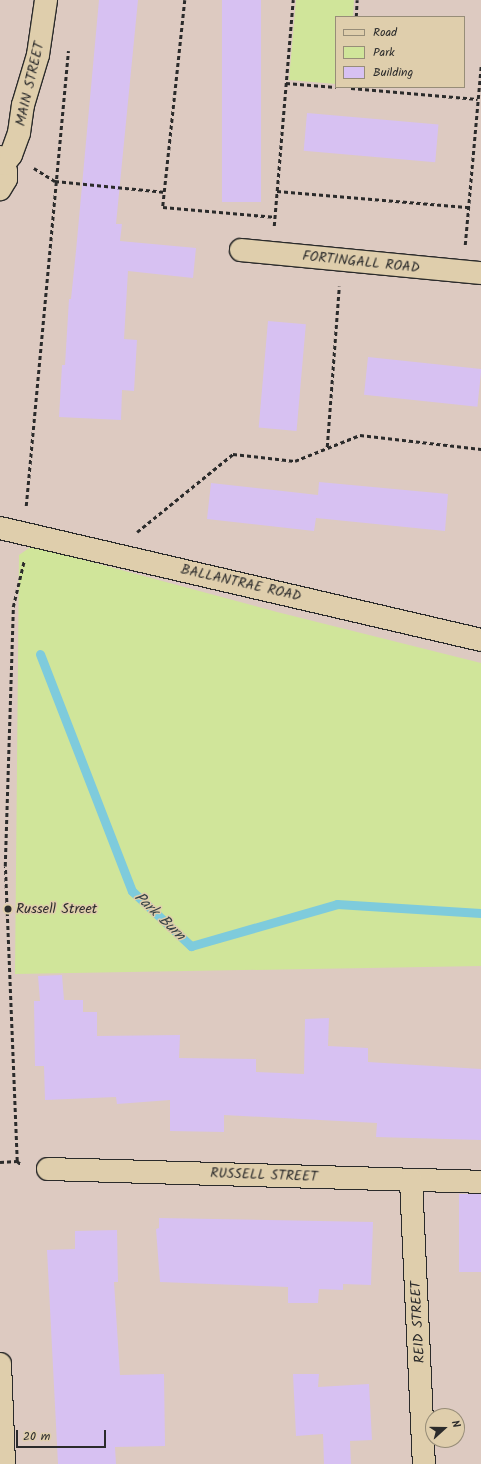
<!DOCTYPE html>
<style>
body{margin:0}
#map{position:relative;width:481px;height:1464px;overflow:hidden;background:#ddcac1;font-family:Kalam,sans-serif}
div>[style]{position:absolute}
.green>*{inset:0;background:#d0e59a}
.stream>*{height:9px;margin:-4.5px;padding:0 4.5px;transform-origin:4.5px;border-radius:4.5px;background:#7ecbdc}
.building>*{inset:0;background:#d7c1f2;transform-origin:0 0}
.path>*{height:2.5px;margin-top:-1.25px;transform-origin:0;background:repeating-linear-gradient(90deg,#2b2b2b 0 4px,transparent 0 7px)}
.roads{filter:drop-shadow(1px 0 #2b2b2b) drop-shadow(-1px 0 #2b2b2b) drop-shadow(0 1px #2b2b2b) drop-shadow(0 -1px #2b2b2b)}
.minor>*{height:22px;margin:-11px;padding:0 11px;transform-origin:11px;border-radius:11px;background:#dfceac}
.secondary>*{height:22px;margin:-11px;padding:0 11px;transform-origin:11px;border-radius:11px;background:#dfceac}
.dots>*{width:11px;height:11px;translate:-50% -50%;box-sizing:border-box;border:2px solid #dfceac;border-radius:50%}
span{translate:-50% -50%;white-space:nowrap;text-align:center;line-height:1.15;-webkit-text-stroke:3px #dfceac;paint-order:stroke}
.street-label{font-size:14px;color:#2b2b2b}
.poi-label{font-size:14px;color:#2b2b2b}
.left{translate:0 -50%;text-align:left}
.water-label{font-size:15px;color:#374346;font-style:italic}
.legend{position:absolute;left:335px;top:16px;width:130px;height:72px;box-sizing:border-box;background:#dfceac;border:1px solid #978d78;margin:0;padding:5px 7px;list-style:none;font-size:12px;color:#2b2b2b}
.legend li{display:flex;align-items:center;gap:8px;height:20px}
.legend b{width:20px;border:1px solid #978d78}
.north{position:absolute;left:425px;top:1408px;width:40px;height:40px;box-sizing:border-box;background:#dfceac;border:1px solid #978d78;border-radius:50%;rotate:69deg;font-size:11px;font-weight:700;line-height:16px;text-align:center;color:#2b2b2b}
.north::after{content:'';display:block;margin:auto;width:14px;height:18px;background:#2b2b2b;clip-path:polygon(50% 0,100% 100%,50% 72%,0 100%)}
.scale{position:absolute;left:16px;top:1430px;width:90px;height:18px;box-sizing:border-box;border:2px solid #2b2b2b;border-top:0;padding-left:5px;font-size:12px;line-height:14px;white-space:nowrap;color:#2b2b2b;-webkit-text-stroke:3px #dfceac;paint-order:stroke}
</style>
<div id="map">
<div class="green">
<div style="clip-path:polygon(296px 0,354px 0,353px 17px,336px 17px,336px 84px,289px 80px)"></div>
<div style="clip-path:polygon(32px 546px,277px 612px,481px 663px,481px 966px,15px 974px,19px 555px)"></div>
</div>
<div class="stream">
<div style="left:40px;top:654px;width:254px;rotate:68.8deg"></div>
<div style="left:132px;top:891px;width:81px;rotate:43deg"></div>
<div style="left:191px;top:946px;width:152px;rotate:-16deg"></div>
<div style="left:337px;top:904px;width:144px;rotate:3.6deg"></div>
</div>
<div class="building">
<div style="clip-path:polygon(99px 0,138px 0,116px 224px,122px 224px,120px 241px,196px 248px,193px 278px,128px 271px,124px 339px,137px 340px,134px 391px,122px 390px,121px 420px,59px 417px,62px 365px,65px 365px,69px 299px,71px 299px,76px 251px)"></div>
<div style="left:222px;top:0;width:39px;height:202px"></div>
<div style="left:307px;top:113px;width:132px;height:38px;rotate:5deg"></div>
<div style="left:268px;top:321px;width:38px;height:107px;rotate:5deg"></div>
<div style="left:368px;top:357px;width:114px;height:38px;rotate:6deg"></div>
<div style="clip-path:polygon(319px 482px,448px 494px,445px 531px,316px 518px,314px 531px,207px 519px,211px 483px,318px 495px)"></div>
<div style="clip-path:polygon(62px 975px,64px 1000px,83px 1000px,83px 1012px,97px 1012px,97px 1036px,180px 1035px,179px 1058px,256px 1059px,256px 1072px,304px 1074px,305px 1019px,329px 1018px,328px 1046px,368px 1048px,368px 1062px,481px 1069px,481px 1140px,376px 1137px,377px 1123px,224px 1115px,224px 1132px,170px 1131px,170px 1100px,117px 1104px,116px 1097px,45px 1100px,44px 1066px,35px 1066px,34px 1001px,40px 1001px,38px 976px)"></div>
<div style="left:459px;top:1194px;width:22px;height:78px"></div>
<div style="clip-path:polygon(159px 1218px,373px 1222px,371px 1285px,343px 1284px,343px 1290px,319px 1289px,318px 1303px,288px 1303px,288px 1287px,160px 1282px,156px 1229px,159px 1228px)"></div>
<div style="clip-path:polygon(117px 1230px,118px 1282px,114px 1282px,120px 1375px,164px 1374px,165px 1446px,115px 1447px,116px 1464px,58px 1464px,47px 1250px,75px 1249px,75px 1231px)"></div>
<div style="clip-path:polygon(293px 1374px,319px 1374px,318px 1387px,369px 1384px,372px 1440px,350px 1441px,351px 1464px,324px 1464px,323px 1434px,296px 1436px)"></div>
</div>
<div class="path">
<div style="left:185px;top:0;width:208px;rotate:96.1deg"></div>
<div style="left:163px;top:207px;width:111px;rotate:5.1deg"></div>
<div style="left:356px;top:17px;width:17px;rotate:-87deg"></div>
<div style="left:286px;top:83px;width:50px;rotate:4.6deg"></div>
<div style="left:338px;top:87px;width:13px"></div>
<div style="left:351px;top:88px;width:127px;rotate:5deg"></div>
<div style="left:34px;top:168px;width:25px;rotate:32deg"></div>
<div style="left:55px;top:181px;width:111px;rotate:5.7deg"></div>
<div style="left:277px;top:191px;width:193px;rotate:4.8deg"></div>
<div style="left:274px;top:226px;width:227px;rotate:-85.2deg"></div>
<div style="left:465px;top:245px;width:180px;rotate:-84.9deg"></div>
<div style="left:327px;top:447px;width:161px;rotate:-85.7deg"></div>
<div style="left:26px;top:506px;width:457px;rotate:-84.7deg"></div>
<div style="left:137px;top:532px;width:124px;rotate:-39.1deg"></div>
<div style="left:233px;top:454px;width:62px;rotate:6.4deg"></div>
<div style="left:295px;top:461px;width:70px;rotate:-21.8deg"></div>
<div style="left:360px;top:435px;width:122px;rotate:6.6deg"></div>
<div style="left:17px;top:1161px;width:295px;rotate:-92.3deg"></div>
<div style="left:5px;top:866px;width:259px;rotate:-88.2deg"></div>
<div style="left:13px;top:607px;width:47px;rotate:-76.6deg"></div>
<div style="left:0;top:1162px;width:17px;rotate:-3deg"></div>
<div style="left:17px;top:1161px;width:6px;rotate:39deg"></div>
</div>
<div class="roads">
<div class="minor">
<div style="left:241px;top:250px;width:241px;rotate:5.5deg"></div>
<div style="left:0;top:528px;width:494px;rotate:13.1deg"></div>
<div style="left:48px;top:1169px;width:433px;rotate:1.7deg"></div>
<div style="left:411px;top:1180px;width:284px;rotate:87.4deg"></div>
</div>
<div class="secondary">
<div style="left:0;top:157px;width:15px;rotate:67deg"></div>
<div style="left:6px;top:171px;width:8px;rotate:90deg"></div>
<div style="left:6px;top:179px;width:12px;rotate:121deg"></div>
<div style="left:4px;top:164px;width:11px;rotate:-52deg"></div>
<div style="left:11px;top:155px;width:23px;rotate:-70deg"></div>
<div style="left:19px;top:133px;width:28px;rotate:-82deg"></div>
<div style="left:23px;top:105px;width:52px;rotate:-73.3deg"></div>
<div style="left:38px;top:55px;width:56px;rotate:-81.7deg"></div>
<div style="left:0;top:1364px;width:100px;rotate:87.7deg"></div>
</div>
</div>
<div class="dots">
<div style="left:8px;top:909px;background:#2b2b2b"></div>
</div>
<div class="street-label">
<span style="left:30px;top:84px;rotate:-77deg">MAIN STREET</span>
<span style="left:361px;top:262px;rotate:6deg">FORTINGALL ROAD</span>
<span style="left:241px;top:583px;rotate:13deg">BALLANTRAE ROAD</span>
<span style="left:264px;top:1175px;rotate:2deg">RUSSELL STREET</span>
<span style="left:418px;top:1322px;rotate:-93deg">REID STREET</span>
</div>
<div class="poi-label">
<span class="left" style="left:16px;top:909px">Russell Street</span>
</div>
<div class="water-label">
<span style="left:159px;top:917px;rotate:43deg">Park Burn</span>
</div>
<ul class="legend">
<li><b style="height:5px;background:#dfceac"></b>Road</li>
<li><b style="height:11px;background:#d0e59a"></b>Park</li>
<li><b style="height:11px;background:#d7c1f2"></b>Building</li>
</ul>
<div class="north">N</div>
<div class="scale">20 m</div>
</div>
